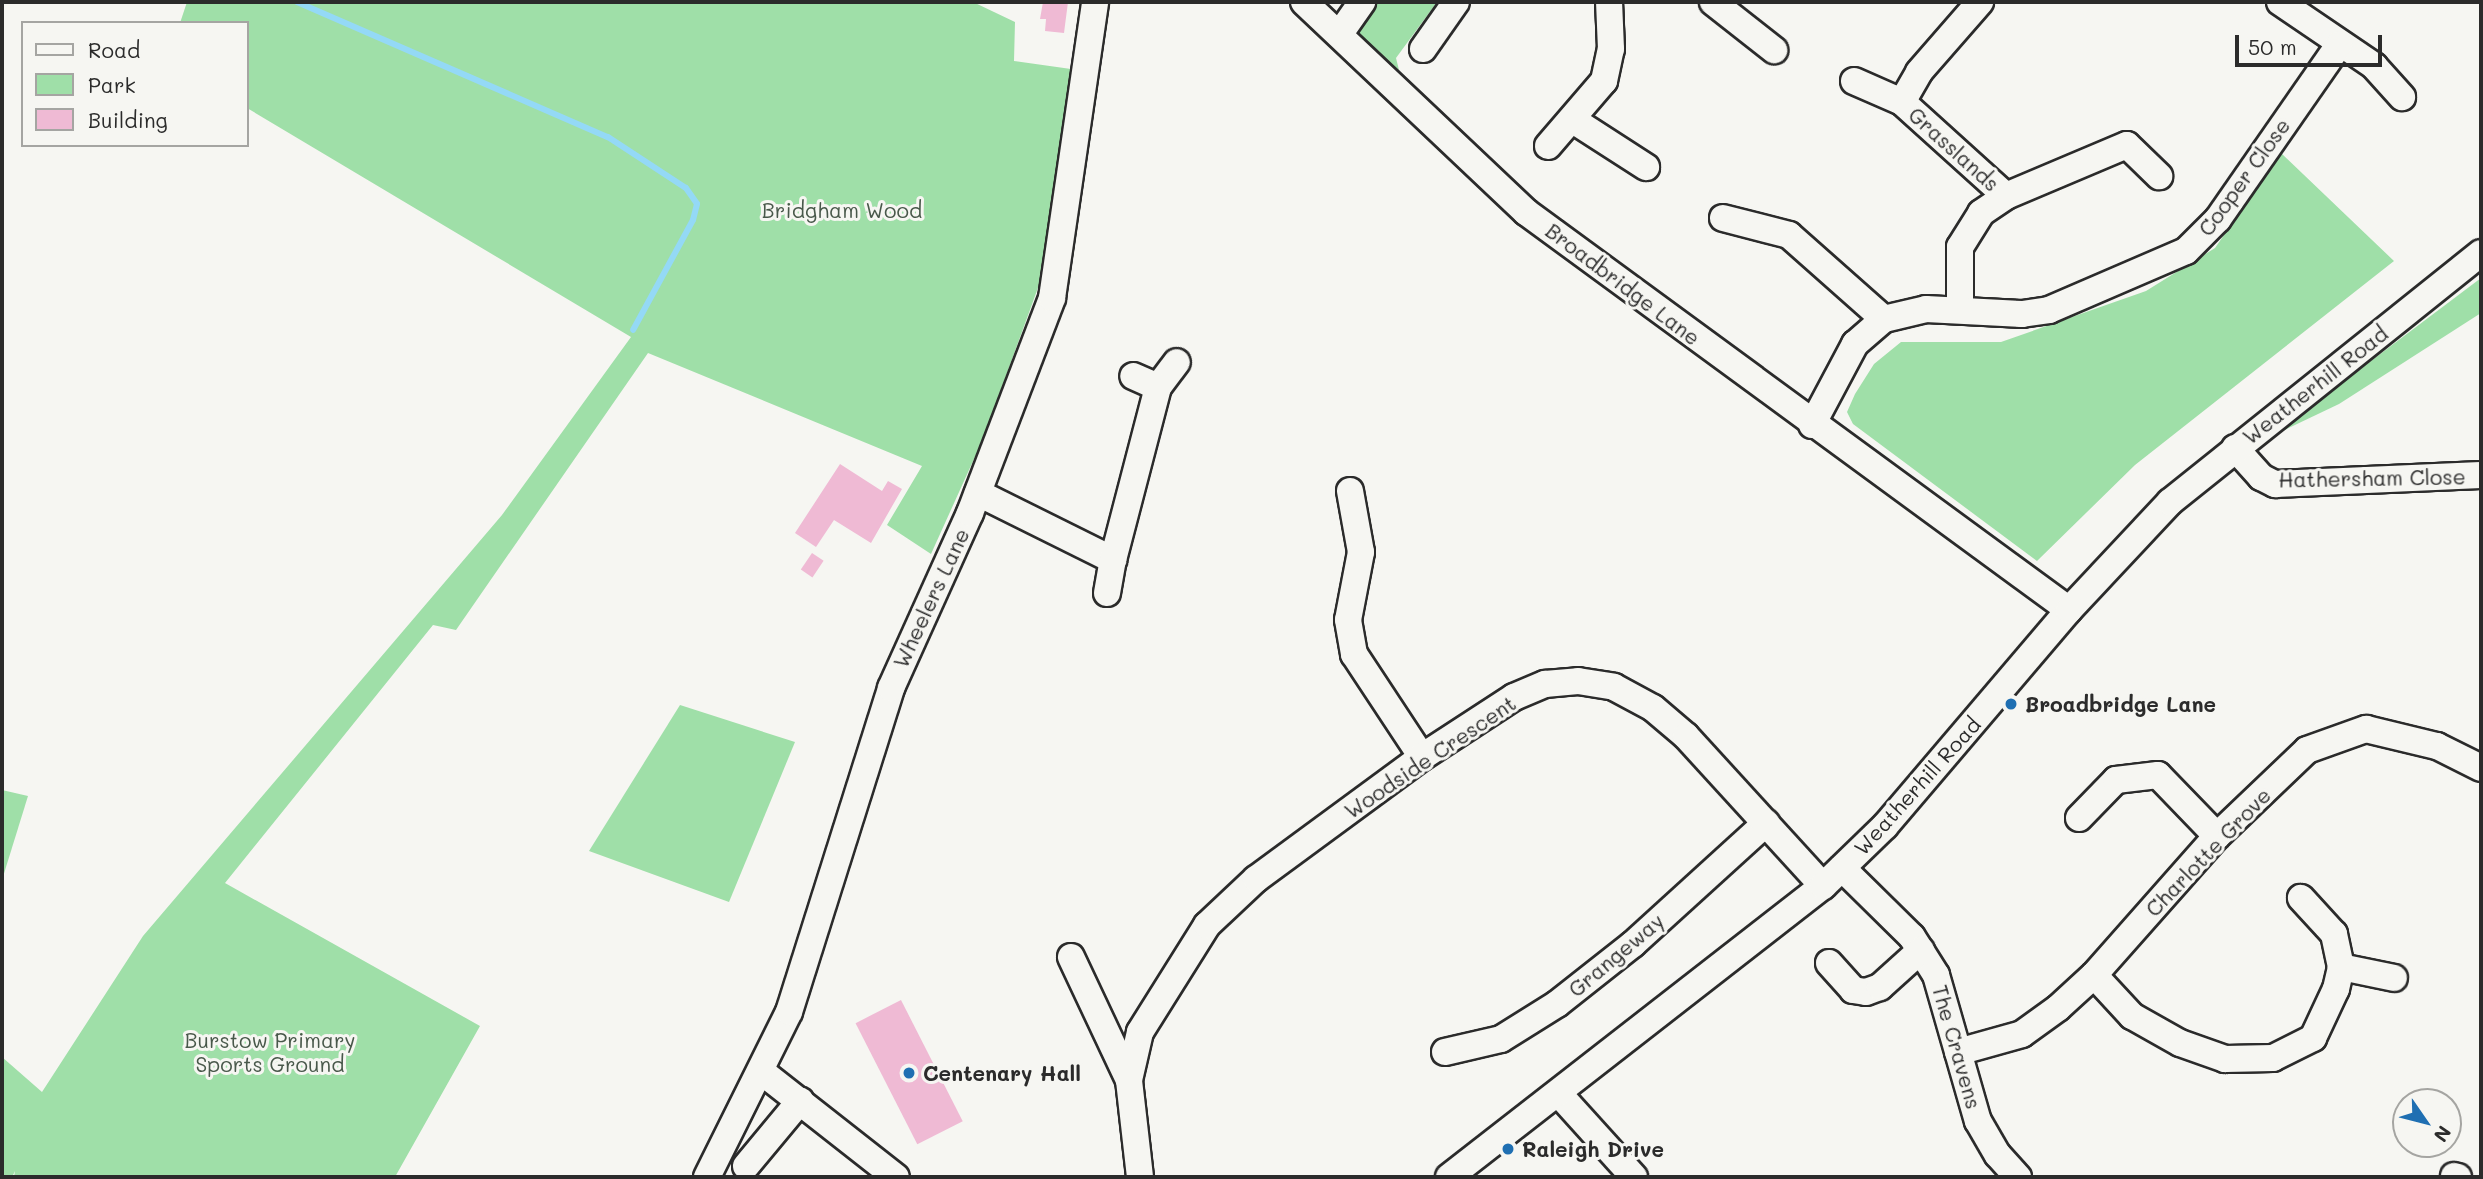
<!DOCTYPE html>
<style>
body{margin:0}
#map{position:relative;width:2483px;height:1179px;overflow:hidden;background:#f6f6f2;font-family:Mali,sans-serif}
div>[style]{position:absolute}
.green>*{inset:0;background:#9fdfa8}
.stream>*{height:6px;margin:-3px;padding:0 3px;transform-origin:3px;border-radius:3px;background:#94d9f6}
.building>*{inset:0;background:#efbad4;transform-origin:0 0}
.roads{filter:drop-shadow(2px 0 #2b2b2b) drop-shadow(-2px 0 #2b2b2b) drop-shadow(0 2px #2b2b2b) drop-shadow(0 -2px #2b2b2b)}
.minor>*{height:26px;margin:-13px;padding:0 13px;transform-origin:13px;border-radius:13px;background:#f6f6f2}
.dots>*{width:19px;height:19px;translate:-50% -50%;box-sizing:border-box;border:4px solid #f6f6f2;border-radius:50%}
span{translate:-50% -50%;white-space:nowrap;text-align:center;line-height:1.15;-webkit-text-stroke:6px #f6f6f2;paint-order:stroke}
.street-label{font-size:21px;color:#2b2b2b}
.park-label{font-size:21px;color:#48584a}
.poi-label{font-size:21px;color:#2b2b2b;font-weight:700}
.left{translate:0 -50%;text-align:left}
.frame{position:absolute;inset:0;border:4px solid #2b2b2b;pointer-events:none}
.legend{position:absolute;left:21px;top:21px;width:228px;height:126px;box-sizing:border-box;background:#f6f6f2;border:2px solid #a5a5a2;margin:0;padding:9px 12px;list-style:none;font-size:21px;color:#2b2b2b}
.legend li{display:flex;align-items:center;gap:14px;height:35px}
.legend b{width:35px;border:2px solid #a5a5a2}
.north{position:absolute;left:2392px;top:1088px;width:70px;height:70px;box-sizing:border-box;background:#f6f6f2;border:2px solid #a5a5a2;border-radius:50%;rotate:125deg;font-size:19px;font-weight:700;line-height:28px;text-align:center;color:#2b2b2b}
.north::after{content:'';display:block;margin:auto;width:24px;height:32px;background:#1f6fb2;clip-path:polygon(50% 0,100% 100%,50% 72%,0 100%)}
.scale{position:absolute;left:2235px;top:35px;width:147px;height:32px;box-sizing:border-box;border:4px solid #2b2b2b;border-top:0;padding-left:9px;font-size:21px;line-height:24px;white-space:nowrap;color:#2b2b2b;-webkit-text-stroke:5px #f6f6f2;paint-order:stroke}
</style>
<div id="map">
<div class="green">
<div style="clip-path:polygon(187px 2px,973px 2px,1015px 22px,1014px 61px,1071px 69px,1039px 285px,983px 439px,931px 554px,887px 525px,922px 466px,648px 353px,456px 630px,433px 625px,225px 883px,480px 1026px,395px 1177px,14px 1177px,15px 1171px,12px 1177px,2px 1177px,2px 1057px,42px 1092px,143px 936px,502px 515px,631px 337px,247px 108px,247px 23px,180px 23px)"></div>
<div style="clip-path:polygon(1377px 2px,1437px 2px,1396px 58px,1405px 94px,1352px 33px)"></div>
<div style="clip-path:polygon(2281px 153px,2394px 261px,2135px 465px,2037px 561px,1853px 424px,1847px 412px,1855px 394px,1874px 364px,1901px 342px,2001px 342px,2146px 291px,2215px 248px)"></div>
<div style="clip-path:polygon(2481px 278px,2481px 313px,2339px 404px,2270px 437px)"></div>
<div style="clip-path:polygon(680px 705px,795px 742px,729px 902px,589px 851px)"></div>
<div style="clip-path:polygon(2px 790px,28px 796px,2px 880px)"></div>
</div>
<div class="stream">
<div style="left:297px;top:2px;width:339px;rotate:23.5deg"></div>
<div style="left:608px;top:137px;width:93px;rotate:33.2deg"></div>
<div style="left:686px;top:188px;width:19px;rotate:55deg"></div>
<div style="left:697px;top:204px;width:16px;rotate:104deg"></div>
<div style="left:693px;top:220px;width:125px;rotate:118.6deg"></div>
</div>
<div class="building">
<div style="clip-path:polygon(1043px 2px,1068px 2px,1064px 33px,1045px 31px,1046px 19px,1040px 19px)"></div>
<div style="clip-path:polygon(840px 464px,882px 491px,888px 481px,902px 489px,871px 543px,834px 520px,816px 547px,795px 533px)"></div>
<div style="left:812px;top:553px;width:14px;height:20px;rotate:34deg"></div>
<div style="left:901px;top:1000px;width:136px;height:51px;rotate:63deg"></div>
</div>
<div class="roads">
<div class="minor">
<div style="left:1304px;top:2px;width:306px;rotate:43.4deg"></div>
<div style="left:1526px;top:212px;width:673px;rotate:36.24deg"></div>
<div style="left:1713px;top:2px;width:78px;rotate:38.2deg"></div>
<div style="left:2280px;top:2px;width:114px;rotate:34.2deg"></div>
<div style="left:2374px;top:66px;width:42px;rotate:47.9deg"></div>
<div style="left:1341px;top:32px;width:37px;rotate:-55deg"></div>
<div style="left:1423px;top:49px;width:57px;rotate:-54.9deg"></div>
<div style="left:1854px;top:81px;width:52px;rotate:23.6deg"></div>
<div style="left:1902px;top:102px;width:140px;rotate:42.1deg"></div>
<div style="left:1902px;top:102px;width:34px;rotate:-60deg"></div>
<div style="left:1919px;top:72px;width:93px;rotate:-48.9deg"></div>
<div style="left:1573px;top:120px;width:87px;rotate:32.8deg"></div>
<div style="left:1548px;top:146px;width:86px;rotate:-49.3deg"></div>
<div style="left:1604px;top:81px;width:33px;rotate:-78deg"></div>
<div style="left:1611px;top:49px;width:47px;rotate:-92.4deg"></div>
<div style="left:1723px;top:218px;width:68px;rotate:14.4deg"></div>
<div style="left:1789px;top:235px;width:127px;rotate:41.5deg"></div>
<div style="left:1960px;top:309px;width:62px;rotate:-90deg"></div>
<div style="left:1960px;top:247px;width:40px;rotate:-58deg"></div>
<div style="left:1981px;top:213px;width:30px;rotate:-34deg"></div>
<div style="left:2006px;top:196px;width:131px;rotate:-22.9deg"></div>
<div style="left:2127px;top:145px;width:45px;rotate:44.1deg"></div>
<div style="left:1158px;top:387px;width:31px;rotate:-53deg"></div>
<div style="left:1812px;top:425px;width:92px;rotate:-62deg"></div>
<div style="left:1855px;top:344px;width:38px;rotate:-41deg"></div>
<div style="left:1884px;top:319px;width:43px;rotate:-13.4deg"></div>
<div style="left:1926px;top:309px;width:96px;rotate:3deg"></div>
<div style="left:2022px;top:314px;width:27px;rotate:-8deg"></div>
<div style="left:2049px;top:310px;width:149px;rotate:-23.3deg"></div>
<div style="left:2186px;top:251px;width:45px;rotate:-45deg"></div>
<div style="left:2218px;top:219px;width:212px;rotate:-55.2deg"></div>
<div style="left:2235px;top:448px;width:39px;rotate:48deg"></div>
<div style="left:2261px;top:477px;width:16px;rotate:27deg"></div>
<div style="left:2275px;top:484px;width:206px;rotate:-2.5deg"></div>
<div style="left:1350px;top:491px;width:62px;rotate:79.8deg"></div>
<div style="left:1361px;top:552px;width:69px;rotate:100.8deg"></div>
<div style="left:1348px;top:620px;width:35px;rotate:80deg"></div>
<div style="left:1354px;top:654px;width:123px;rotate:56.6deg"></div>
<div style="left:978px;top:493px;width:151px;rotate:26.4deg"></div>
<div style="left:1113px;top:560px;width:179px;rotate:-75.4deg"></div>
<div style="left:1158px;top:387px;width:27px;rotate:-156deg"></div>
<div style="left:1107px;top:593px;width:34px;rotate:-80deg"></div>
<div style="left:2079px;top:818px;width:53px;rotate:-45.8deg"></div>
<div style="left:2116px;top:780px;width:42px;rotate:-6.8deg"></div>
<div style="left:2158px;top:775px;width:85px;rotate:46deg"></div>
<div style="left:1842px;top:868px;width:98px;rotate:44.6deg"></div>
<div style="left:1912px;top:937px;width:45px;rotate:57.7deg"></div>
<div style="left:1936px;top:975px;width:152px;rotate:74deg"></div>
<div style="left:1978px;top:1121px;width:39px;rotate:60deg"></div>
<div style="left:1998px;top:1155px;width:30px;rotate:48deg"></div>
<div style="left:1071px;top:957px;width:136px;rotate:64.8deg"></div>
<div style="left:1829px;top:963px;width:36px;rotate:48deg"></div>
<div style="left:1853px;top:990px;width:13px;rotate:9deg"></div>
<div style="left:1866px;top:992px;width:15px;rotate:-20deg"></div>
<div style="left:1880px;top:987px;width:55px;rotate:-42.1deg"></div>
<div style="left:2341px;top:967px;width:54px;rotate:11.7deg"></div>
<div style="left:2094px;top:975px;width:56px;rotate:47.2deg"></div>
<div style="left:2132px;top:1016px;width:55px;rotate:29.4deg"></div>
<div style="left:2180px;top:1043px;width:48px;rotate:19.6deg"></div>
<div style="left:2225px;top:1059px;width:48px;rotate:-1.2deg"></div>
<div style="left:2273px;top:1058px;width:45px;rotate:-26.6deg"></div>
<div style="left:2313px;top:1038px;width:54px;rotate:-64.9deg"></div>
<div style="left:2336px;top:989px;width:23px;rotate:-77deg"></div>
<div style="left:2341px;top:967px;width:34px;rotate:-102deg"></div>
<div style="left:2334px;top:934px;width:49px;rotate:-132.5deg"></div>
<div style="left:1445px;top:1052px;width:57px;rotate:-13.1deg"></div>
<div style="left:1501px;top:1039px;width:66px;rotate:-32deg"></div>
<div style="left:1557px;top:1004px;width:97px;rotate:-38.3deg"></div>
<div style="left:1633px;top:944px;width:180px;rotate:-42.3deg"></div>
<div style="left:1958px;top:1052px;width:66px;rotate:-15.7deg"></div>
<div style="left:2022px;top:1034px;width:44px;rotate:-35.8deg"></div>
<div style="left:2058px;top:1008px;width:49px;rotate:-42.5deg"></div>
<div style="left:2094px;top:975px;width:186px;rotate:-48.5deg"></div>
<div style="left:2217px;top:836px;width:124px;rotate:-43.7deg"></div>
<div style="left:2307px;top:750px;width:63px;rotate:-19.6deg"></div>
<div style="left:2366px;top:729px;width:73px;rotate:13.5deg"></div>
<div style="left:2437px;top:746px;width:49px;rotate:26.6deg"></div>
<div style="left:762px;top:1072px;width:170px;rotate:38.1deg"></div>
<div style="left:1559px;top:1094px;width:112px;rotate:47.9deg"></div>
<div style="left:746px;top:1166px;width:85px;rotate:-50.3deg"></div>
<div style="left:2454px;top:1176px;width:4px;rotate:14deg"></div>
<div style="left:707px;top:1177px;width:184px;rotate:-63.6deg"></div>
<div style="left:789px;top:1012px;width:340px;rotate:-72.5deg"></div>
<div style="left:891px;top:688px;width:192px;rotate:-65.7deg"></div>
<div style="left:970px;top:513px;width:230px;rotate:-69.1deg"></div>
<div style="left:1052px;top:298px;width:299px;rotate:-81.7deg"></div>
<div style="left:1140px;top:1177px;width:98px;rotate:-96.5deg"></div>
<div style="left:1129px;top:1080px;width:49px;rotate:-77.1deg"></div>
<div style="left:1140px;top:1032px;width:126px;rotate:-57.9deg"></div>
<div style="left:1207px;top:925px;width:67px;rotate:-43.2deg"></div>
<div style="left:1256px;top:879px;width:206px;rotate:-36.3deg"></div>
<div style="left:1422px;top:757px;width:110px;rotate:-33.1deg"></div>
<div style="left:1514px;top:697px;width:34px;rotate:-23deg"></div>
<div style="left:1545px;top:684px;width:33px;rotate:-5deg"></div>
<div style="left:1578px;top:681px;width:36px;rotate:9deg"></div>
<div style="left:1614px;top:687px;width:44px;rotate:28.3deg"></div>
<div style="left:1653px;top:708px;width:43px;rotate:40.3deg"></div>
<div style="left:1686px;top:736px;width:203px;rotate:47.6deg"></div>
<div style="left:1449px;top:1177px;width:474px;rotate:-37.9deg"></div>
<div style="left:1823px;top:886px;width:86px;rotate:-44.1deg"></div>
<div style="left:1885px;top:826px;width:284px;rotate:-49.6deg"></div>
<div style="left:2069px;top:610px;width:148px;rotate:-46.9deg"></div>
<div style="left:2170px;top:502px;width:398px;rotate:-38.7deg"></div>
</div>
</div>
<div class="dots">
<div style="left:2011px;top:704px;background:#1f6fb2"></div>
<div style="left:909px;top:1073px;background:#1f6fb2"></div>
<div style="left:1508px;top:1149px;background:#1f6fb2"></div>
</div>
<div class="street-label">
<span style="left:1954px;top:149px;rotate:42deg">Grasslands</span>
<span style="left:2244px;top:177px;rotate:-54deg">Cooper Close</span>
<span style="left:1623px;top:284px;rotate:37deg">Broadbridge Lane</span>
<span style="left:2315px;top:385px;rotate:-38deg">Weatherhill Road</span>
<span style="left:2372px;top:478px;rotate:-1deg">Hathersham Close</span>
<span style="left:931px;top:598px;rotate:-65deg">Wheelers Lane</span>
<span style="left:1430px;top:757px;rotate:-34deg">Woodside Crescent</span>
<span style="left:1917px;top:786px;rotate:-48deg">Weatherhill Road</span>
<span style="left:2208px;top:852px;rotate:-46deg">Charlotte Grove</span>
<span style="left:1616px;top:955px;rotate:-40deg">Grangeway</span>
<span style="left:1957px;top:1047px;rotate:74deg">The Cravens</span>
</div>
<div class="park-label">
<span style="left:842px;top:210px">Bridgham Wood</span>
<span style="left:270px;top:1052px">Burstow Primary<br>Sports Ground</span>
</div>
<div class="poi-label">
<span class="left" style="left:2025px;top:704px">Broadbridge Lane</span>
<span class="left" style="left:923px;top:1073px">Centenary Hall</span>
<span class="left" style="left:1522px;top:1149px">Raleigh Drive</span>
</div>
<div class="frame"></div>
<ul class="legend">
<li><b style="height:9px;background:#f6f6f2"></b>Road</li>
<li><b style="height:19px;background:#9fdfa8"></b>Park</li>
<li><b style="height:19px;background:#efbad4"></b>Building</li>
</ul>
<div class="north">N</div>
<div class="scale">50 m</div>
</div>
